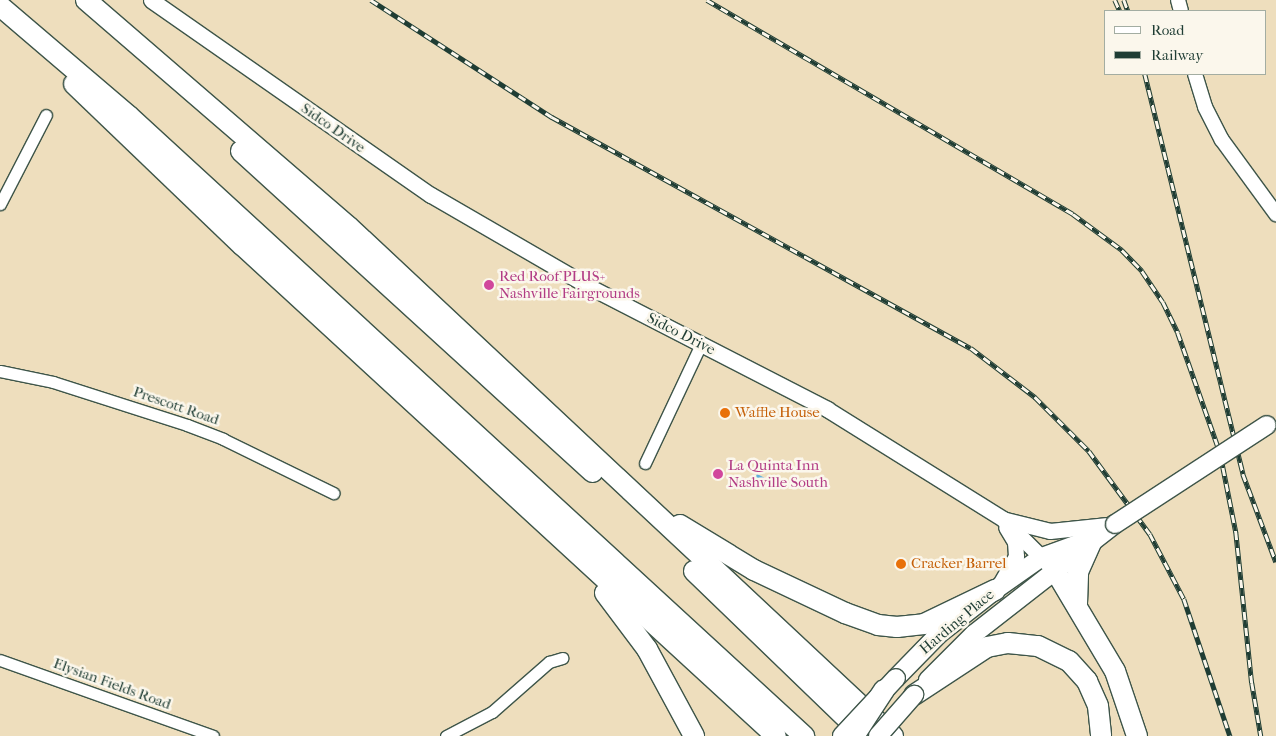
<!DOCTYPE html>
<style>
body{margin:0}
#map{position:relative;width:1276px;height:736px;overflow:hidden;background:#eedebd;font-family:"IM FELL French Canon",serif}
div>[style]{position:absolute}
.water>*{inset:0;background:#61b0db;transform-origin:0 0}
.roads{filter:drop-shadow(1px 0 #3e5549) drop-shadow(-1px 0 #3e5549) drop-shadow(0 1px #3e5549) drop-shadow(0 -1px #3e5549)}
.minor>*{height:11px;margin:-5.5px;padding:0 5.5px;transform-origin:5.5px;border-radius:5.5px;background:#fff}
.tertiary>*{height:14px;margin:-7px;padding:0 7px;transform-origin:7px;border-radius:7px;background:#fff}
.secondary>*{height:15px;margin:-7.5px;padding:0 7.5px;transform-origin:7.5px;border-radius:7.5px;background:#fff}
.primary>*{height:18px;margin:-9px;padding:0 9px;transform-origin:9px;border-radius:9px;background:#fff}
.motorway>*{height:20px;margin:-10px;padding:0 10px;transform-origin:10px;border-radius:10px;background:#fff}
.rail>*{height:4.5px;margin-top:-2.25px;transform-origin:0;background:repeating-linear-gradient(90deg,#fbf7ec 0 8px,#1f3d34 0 16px);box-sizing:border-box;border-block:1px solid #1f3d34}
.bridges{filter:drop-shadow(1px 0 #3e5549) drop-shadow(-1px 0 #3e5549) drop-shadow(0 1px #3e5549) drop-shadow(0 -1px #3e5549)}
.primary-bridge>*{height:18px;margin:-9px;padding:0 9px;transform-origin:9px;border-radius:9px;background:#fff}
.motorway-bridge>*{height:20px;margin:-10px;padding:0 10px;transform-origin:10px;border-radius:10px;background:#fff}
.dots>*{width:14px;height:14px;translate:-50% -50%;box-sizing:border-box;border:2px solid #fbf7ec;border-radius:50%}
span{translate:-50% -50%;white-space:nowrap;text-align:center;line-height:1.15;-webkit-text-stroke:5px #fbf7ec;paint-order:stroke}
.street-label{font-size:15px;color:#1f3d34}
.hotel-label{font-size:15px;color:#b23c85}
.left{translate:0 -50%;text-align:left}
.food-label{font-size:15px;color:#c56008}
.legend{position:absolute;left:1104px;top:10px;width:162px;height:65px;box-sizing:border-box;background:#fbf7ec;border:1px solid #a3ada2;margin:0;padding:6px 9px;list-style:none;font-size:15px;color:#1f3d34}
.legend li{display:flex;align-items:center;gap:10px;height:25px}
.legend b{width:25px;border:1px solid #a3ada2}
</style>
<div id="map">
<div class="water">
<div style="left:757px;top:474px;width:18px;height:8px;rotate:27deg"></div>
</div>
<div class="roads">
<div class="minor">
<div style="left:0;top:204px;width:100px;rotate:-62.7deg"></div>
<div style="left:0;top:371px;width:54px;rotate:11.7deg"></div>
<div style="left:53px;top:382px;width:141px;rotate:17.8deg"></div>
<div style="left:187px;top:425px;width:39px;rotate:21deg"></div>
<div style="left:223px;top:439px;width:123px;rotate:26.1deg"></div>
<div style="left:645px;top:463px;width:132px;rotate:-64.8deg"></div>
<div style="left:0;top:660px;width:226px;rotate:19.6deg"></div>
<div style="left:446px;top:736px;width:52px;rotate:-27.6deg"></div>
<div style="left:492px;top:712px;width:76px;rotate:-41.3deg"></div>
<div style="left:549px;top:662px;width:14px;rotate:-17deg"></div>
</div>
<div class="tertiary">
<div style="left:1178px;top:0;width:11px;rotate:75deg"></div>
<div style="left:1195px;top:74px;width:34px;rotate:73deg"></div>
<div style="left:1205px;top:107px;width:37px;rotate:63deg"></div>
<div style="left:1222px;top:140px;width:92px;rotate:53.9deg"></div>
</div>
<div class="secondary">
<div style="left:151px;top:0;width:341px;rotate:34.9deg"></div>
<div style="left:431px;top:195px;width:184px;rotate:30.1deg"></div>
<div style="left:590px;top:287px;width:267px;rotate:27.2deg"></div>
<div style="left:827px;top:409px;width:208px;rotate:32deg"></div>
<div style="left:1003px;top:519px;width:66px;rotate:45deg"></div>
<div style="left:1006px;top:520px;width:45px;rotate:14deg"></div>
<div style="left:1050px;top:531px;width:65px;rotate:-6.1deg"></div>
<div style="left:1000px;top:584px;width:32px;rotate:-60deg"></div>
<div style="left:1016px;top:556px;width:14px;rotate:-94deg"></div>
<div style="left:1015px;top:542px;width:17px;rotate:-121deg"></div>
</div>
<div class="primary">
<div style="left:896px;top:678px;width:62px;rotate:-45.7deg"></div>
<div style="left:939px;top:634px;width:71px;rotate:-38.2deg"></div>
<div style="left:995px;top:590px;width:57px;rotate:-35.1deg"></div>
<div style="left:1042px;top:557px;width:47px;rotate:-20deg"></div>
<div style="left:928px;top:680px;width:65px;rotate:-45deg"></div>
<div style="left:974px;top:634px;width:179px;rotate:-38deg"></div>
</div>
<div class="motorway">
<div style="left:86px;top:0;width:347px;rotate:40.8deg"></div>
<div style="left:349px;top:227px;width:745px;rotate:43.1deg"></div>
<div style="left:0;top:6px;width:170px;rotate:40.5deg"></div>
<div style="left:129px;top:116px;width:917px;rotate:42.57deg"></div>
<div style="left:74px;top:84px;width:233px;rotate:43.8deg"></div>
<div style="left:242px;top:245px;width:725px;rotate:42.6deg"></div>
<div style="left:241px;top:151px;width:476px;rotate:42.4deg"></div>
<div style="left:680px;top:525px;width:87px;rotate:31.3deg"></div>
<div style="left:754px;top:570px;width:101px;rotate:25.3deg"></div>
<div style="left:845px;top:613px;width:35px;rotate:20deg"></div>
<div style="left:878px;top:625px;width:19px;rotate:6deg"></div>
<div style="left:897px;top:627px;width:27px;rotate:-6deg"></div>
<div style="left:924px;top:624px;width:79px;rotate:-25.6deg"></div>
<div style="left:694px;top:571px;width:238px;rotate:44deg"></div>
<div style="left:1056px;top:572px;width:115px;rotate:59.2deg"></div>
<div style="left:1115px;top:671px;width:69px;rotate:71.3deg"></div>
<div style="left:605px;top:593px;width:70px;rotate:53.1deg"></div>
<div style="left:647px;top:649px;width:99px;rotate:61.6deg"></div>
<div style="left:1077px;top:604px;width:32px;rotate:-88deg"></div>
<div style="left:1078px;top:572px;width:37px;rotate:-66deg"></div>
<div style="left:914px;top:695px;width:87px;rotate:-33.3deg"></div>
<div style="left:987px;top:647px;width:21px;rotate:-11deg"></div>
<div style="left:1008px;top:643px;width:30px;rotate:6deg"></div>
<div style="left:1038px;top:646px;width:34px;rotate:26deg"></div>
<div style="left:1069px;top:661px;width:27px;rotate:48deg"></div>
<div style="left:1087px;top:681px;width:27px;rotate:66deg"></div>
<div style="left:1098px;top:706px;width:30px;rotate:84deg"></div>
</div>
</div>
<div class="rail">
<div style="left:371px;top:0;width:216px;rotate:32.9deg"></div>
<div style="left:552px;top:117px;width:478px;rotate:28.9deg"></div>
<div style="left:971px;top:348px;width:81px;rotate:37.4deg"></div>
<div style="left:1035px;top:397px;width:76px;rotate:45deg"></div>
<div style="left:1089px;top:451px;width:103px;rotate:53.7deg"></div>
<div style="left:1150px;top:534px;width:73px;rotate:62.4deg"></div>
<div style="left:1184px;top:599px;width:145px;rotate:71.4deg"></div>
<div style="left:707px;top:0;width:424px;rotate:30.3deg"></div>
<div style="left:1073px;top:214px;width:61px;rotate:36.3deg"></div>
<div style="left:1122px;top:250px;width:29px;rotate:46deg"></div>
<div style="left:1142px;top:271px;width:37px;rotate:56deg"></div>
<div style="left:1163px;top:302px;width:34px;rotate:64deg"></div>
<div style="left:1178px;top:333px;width:126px;rotate:70.6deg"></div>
<div style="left:1220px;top:452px;width:82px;rotate:78.7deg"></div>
<div style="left:1236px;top:532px;width:152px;rotate:84deg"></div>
<div style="left:1252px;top:683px;width:54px;rotate:80.4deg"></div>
<div style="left:1115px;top:0;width:12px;rotate:66deg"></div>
<div style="left:1124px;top:0;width:12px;rotate:70deg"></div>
<div style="left:1145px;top:74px;width:412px;rotate:76.2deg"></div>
<div style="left:1243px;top:474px;width:94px;rotate:69.4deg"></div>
</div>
<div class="bridges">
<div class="primary-bridge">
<div style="left:1115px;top:524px;width:181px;rotate:-33.1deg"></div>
<div style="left:842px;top:736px;width:79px;rotate:-47deg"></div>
<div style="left:878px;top:736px;width:55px;rotate:-48.7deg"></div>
</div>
<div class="motorway-bridge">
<div style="left:854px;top:736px;width:55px;rotate:-56.9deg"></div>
</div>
</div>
<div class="dots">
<div style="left:489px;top:285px;background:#d1479c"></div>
<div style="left:725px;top:413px;background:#e8710a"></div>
<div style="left:718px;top:474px;background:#d1479c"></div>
<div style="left:901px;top:564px;background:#e8710a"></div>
</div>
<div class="street-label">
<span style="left:333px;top:128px;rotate:35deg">Sidco Drive</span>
<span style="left:681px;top:334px;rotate:27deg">Sidco Drive</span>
<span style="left:176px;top:406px;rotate:19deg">Prescott Road</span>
<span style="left:957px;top:622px;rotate:-40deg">Harding Place</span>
<span style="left:112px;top:684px;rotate:20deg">Elysian Fields Road</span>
</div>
<div class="hotel-label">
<span class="left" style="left:499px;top:285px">Red Roof PLUS+<br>Nashville Fairgrounds</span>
<span class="left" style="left:728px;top:474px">La Quinta Inn<br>Nashville South</span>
</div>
<div class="food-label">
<span class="left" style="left:735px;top:413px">Waffle House</span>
<span class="left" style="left:911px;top:564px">Cracker Barrel</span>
</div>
<ul class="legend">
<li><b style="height:6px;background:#fff"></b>Road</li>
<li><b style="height:6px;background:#1f3d34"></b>Railway</li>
</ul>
</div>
